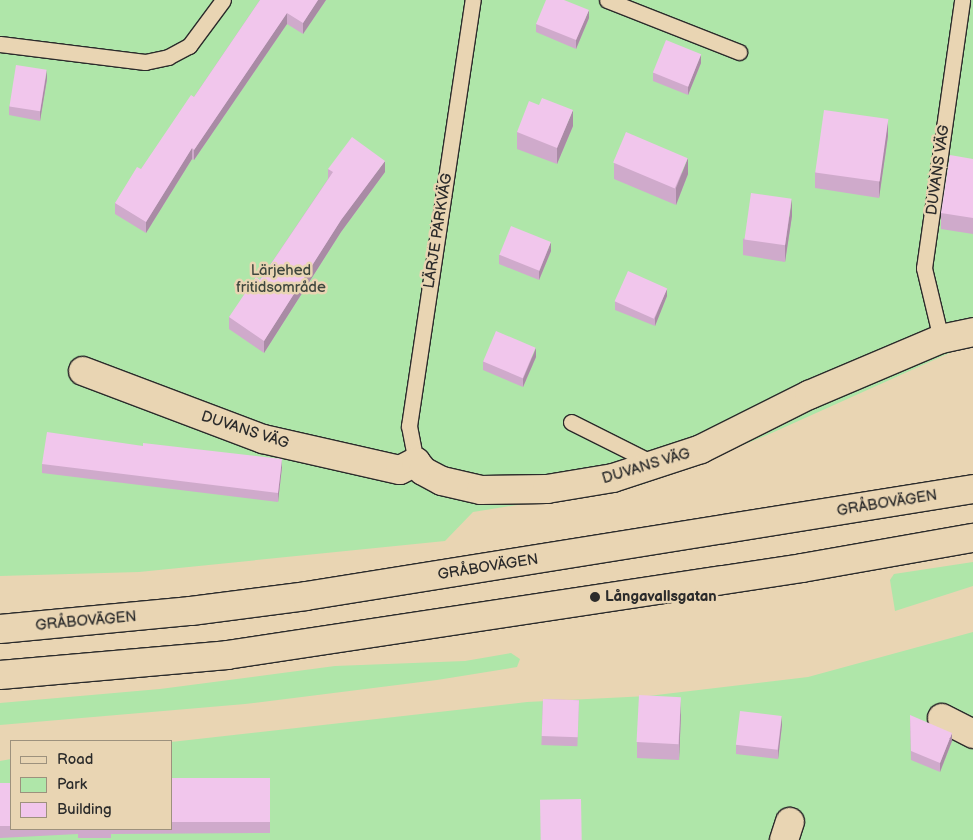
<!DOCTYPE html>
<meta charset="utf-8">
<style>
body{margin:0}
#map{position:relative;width:973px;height:840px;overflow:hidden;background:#e9d5b3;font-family:"Balsamiq Sans",sans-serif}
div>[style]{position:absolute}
.green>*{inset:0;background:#afe6a9}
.roads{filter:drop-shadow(1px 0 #2b2b2b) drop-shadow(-1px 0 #2b2b2b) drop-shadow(0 1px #2b2b2b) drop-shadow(0 -1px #2b2b2b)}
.lane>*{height:15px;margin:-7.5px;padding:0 7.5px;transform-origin:7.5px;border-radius:7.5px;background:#e9d5b3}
.street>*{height:28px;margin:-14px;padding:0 14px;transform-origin:14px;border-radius:14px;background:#e9d5b3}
.secondary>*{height:28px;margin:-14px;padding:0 14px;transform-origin:14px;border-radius:14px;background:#e9d5b3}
.wall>*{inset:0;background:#cfaacb;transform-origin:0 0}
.shaded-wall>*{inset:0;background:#a98ba5}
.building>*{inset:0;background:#f1c6ec;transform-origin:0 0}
.dots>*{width:14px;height:14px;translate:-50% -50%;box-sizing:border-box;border:2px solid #e9d5b3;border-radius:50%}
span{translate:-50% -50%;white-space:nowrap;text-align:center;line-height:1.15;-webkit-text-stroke:5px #e9d5b3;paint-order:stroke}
.street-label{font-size:15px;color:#2b2b2b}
.park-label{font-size:15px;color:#3f473e}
.poi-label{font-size:15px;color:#2b2b2b;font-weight:700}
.left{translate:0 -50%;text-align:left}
.legend{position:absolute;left:10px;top:740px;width:162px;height:90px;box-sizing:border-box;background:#e9d5b3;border:1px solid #9d917d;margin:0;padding:6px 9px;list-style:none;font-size:15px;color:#2b2b2b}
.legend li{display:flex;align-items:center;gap:10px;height:25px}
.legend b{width:25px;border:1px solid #9d917d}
</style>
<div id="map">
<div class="green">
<div style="clip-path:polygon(0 0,973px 0,973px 347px,954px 351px,765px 436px,641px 485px,473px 512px,445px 541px,139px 572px,0 576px)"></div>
<div style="clip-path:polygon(973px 562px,973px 586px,895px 611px,890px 580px,894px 574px)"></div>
<div style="clip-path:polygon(973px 632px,973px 840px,0 840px,0 761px,11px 759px,11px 829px,171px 829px,171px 742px,527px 702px,648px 696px,808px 677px)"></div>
<div style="clip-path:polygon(511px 653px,520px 659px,517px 667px,437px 680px,245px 704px,0 725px,0 703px,160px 689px,335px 666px,465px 661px)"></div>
</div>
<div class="roads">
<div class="lane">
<div style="left:607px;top:0;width:142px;rotate:21.5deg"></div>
<div style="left:0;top:44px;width:146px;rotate:7.1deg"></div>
<div style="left:145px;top:62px;width:24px;rotate:-12deg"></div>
<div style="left:168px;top:57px;width:24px;rotate:-28deg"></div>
<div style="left:189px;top:46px;width:57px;rotate:-53.5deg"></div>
<div style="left:941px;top:339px;width:73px;rotate:-103.5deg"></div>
<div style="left:924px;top:268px;width:271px;rotate:-81.9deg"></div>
<div style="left:571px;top:422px;width:94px;rotate:26.6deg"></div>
<div style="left:416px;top:462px;width:37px;rotate:-101deg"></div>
<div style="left:409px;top:426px;width:431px;rotate:-81.5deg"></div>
</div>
<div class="street">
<div style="left:83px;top:371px;width:192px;rotate:20.7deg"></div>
<div style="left:263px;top:439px;width:140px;rotate:12.8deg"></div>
<div style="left:400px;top:470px;width:18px;rotate:-27deg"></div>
<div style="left:416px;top:462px;width:11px;rotate:52deg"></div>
<div style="left:423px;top:471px;width:21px;rotate:28deg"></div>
<div style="left:442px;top:481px;width:40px;rotate:13deg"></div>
<div style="left:481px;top:490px;width:66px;rotate:-0.9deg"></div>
<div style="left:547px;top:489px;width:67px;rotate:-9.5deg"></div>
<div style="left:613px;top:478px;width:93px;rotate:-18.2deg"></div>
<div style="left:701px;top:449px;width:121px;rotate:-26.6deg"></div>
<div style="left:809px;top:395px;width:143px;rotate:-23deg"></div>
<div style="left:941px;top:339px;width:33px;rotate:-12deg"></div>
<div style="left:942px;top:718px;width:35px;rotate:27deg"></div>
<div style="left:784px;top:840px;width:19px;rotate:-72deg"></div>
</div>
<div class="secondary">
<div style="left:0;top:629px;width:192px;rotate:-5.4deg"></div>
<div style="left:191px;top:611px;width:116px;rotate:-7.4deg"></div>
<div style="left:306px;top:596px;width:676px;rotate:-9.11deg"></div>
<div style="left:0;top:675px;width:228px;rotate:-5deg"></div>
<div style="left:227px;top:655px;width:582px;rotate:-8.6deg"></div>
<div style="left:802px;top:568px;width:174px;rotate:-10deg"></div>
</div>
</div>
<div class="wall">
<div style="clip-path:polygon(260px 0,326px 0,303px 34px,287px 24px,194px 160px,192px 159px,146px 233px,115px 214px,115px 203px,141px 169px,194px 97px)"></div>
<div style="clip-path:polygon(589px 18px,576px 49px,536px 32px,536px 24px)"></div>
<div style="clip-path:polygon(701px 63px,688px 95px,653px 81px,653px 72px)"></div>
<div style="clip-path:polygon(47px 79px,40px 121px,9px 115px,9px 106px)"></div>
<div style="clip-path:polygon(539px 105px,573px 126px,557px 164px,517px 149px,517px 132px)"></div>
<div style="clip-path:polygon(888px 136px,879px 198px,815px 188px,815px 172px)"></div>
<div style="clip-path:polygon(973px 159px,973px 234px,941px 229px,941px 213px)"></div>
<div style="clip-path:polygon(614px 163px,688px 174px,676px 205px,614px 179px)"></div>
<div style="clip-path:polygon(328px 169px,385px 172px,341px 232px,264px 353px,229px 329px,229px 317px,260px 280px,328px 179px)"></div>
<div style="clip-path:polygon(792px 216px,785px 262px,743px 255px,743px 239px)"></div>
<div style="clip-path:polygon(551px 251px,539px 280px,499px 264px,499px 255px)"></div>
<div style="clip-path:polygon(667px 296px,655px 326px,615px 310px,615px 301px)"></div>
<div style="clip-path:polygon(536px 357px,523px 387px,483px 370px,483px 361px)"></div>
<div style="clip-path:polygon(42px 464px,282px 467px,278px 502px,42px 473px)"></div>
<div style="left:543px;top:699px;width:36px;height:46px;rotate:2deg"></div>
<div style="clip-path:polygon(681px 714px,679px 760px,637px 758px,637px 742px)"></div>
<div style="clip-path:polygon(910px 715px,952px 741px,940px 772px,911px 760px)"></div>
<div style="clip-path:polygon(782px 725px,778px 759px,736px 754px,736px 745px)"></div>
<div style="clip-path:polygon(270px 778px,270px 833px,111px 834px,111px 838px,78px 838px,78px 834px,0 838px,0 784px,11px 783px,11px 829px,171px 829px,171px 779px)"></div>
</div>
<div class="shaded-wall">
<div style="clip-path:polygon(318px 0,326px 0,303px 34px,303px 23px)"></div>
<div style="clip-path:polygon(589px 10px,589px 18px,576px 49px,576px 40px)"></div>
<div style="clip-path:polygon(287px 13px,287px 24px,194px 160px,194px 150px)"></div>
<div style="clip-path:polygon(701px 54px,701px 63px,688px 95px,688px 87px)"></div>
<div style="clip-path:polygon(47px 70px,47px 79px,40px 121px,40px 112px)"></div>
<div style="clip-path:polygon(573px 110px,573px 126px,557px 164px,557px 148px)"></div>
<div style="clip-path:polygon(888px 119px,888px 136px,879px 198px,879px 181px)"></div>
<div style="clip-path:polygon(192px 148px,192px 159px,146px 233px,146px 222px)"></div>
<div style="clip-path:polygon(688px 158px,688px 174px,676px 205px,676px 188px)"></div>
<div style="clip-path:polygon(385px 161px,385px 172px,341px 232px,264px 353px,264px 341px,341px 220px)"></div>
<div style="clip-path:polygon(792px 199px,792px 216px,785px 262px,785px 245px)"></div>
<div style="clip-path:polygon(551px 242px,551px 251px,539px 280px,539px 272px)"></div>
<div style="clip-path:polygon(667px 288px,667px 296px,655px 326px,655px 318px)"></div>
<div style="clip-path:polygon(536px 348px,536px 357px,523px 387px,523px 379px)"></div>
<div style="clip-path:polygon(282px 459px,282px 467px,278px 502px,278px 493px)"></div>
<div style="clip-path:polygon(681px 697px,681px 714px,679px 760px,679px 743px)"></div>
<div style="clip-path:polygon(782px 716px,782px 725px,778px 759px,778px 750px)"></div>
<div style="clip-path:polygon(952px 733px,952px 741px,940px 772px,940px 763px)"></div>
</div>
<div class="building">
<div style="clip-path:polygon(260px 0,318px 0,303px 23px,287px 13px,194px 150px,192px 148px,146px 222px,115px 203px,137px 167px,141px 169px,191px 95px,194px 97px)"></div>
<div style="clip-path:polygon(546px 0,564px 0,589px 10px,576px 40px,536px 24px)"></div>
<div style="left:666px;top:40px;width:38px;height:35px;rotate:22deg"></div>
<div style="left:16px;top:65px;width:31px;height:42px;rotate:9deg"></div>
<div style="clip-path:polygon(542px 98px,573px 110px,557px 148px,517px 132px,529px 101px,539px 105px)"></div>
<div style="left:824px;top:110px;width:65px;height:63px;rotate:8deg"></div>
<div style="left:626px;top:132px;width:67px;height:33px;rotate:23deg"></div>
<div style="clip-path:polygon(352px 137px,385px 161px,341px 220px,264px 341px,229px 317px,256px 277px,260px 280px,333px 172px,328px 169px)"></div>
<div style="clip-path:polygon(950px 155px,973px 159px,973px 218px,941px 213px)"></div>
<div style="left:751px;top:193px;width:41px;height:47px;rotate:8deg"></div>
<div style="left:511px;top:226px;width:43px;height:31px;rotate:22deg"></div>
<div style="left:628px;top:271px;width:43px;height:33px;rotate:24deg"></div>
<div style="left:496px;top:331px;width:43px;height:33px;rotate:23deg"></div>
<div style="clip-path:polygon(47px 432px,143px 446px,143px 443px,282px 459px,278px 493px,42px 464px)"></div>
<div style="left:639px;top:695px;width:42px;height:47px;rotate:3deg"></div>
<div style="left:543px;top:699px;width:36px;height:37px;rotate:2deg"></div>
<div style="left:740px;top:711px;width:42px;height:34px;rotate:7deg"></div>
<div style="clip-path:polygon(910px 715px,952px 733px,940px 763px,911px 751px)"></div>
<div style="left:270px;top:778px;width:44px;height:99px;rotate:90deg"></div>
<div style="left:11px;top:783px;width:43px;height:11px;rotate:90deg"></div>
<div style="left:581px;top:799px;width:41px;height:41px;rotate:89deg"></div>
</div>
<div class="dots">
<div style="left:595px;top:597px;background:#2b2b2b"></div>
</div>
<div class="street-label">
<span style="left:938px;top:170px;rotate:-82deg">DUVANS VÄG</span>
<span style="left:438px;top:231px;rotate:-81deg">LÄRJE PARKVÄG</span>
<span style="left:245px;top:430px;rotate:18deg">DUVANS VÄG</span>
<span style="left:646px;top:466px;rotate:-17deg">DUVANS VÄG</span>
<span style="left:887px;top:503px;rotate:-9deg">GRÅBOVÄGEN</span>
<span style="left:488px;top:567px;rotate:-9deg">GRÅBOVÄGEN</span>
<span style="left:86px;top:621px;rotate:-5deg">GRÅBOVÄGEN</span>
</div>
<div class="park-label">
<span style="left:281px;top:279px">Lärjehed<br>fritidsområde</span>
</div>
<div class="poi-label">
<span class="left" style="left:605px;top:597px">Långavallsgatan</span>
</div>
<ul class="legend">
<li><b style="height:6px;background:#e9d5b3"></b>Road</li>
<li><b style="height:14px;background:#afe6a9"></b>Park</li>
<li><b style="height:14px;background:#f1c6ec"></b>Building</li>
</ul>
</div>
